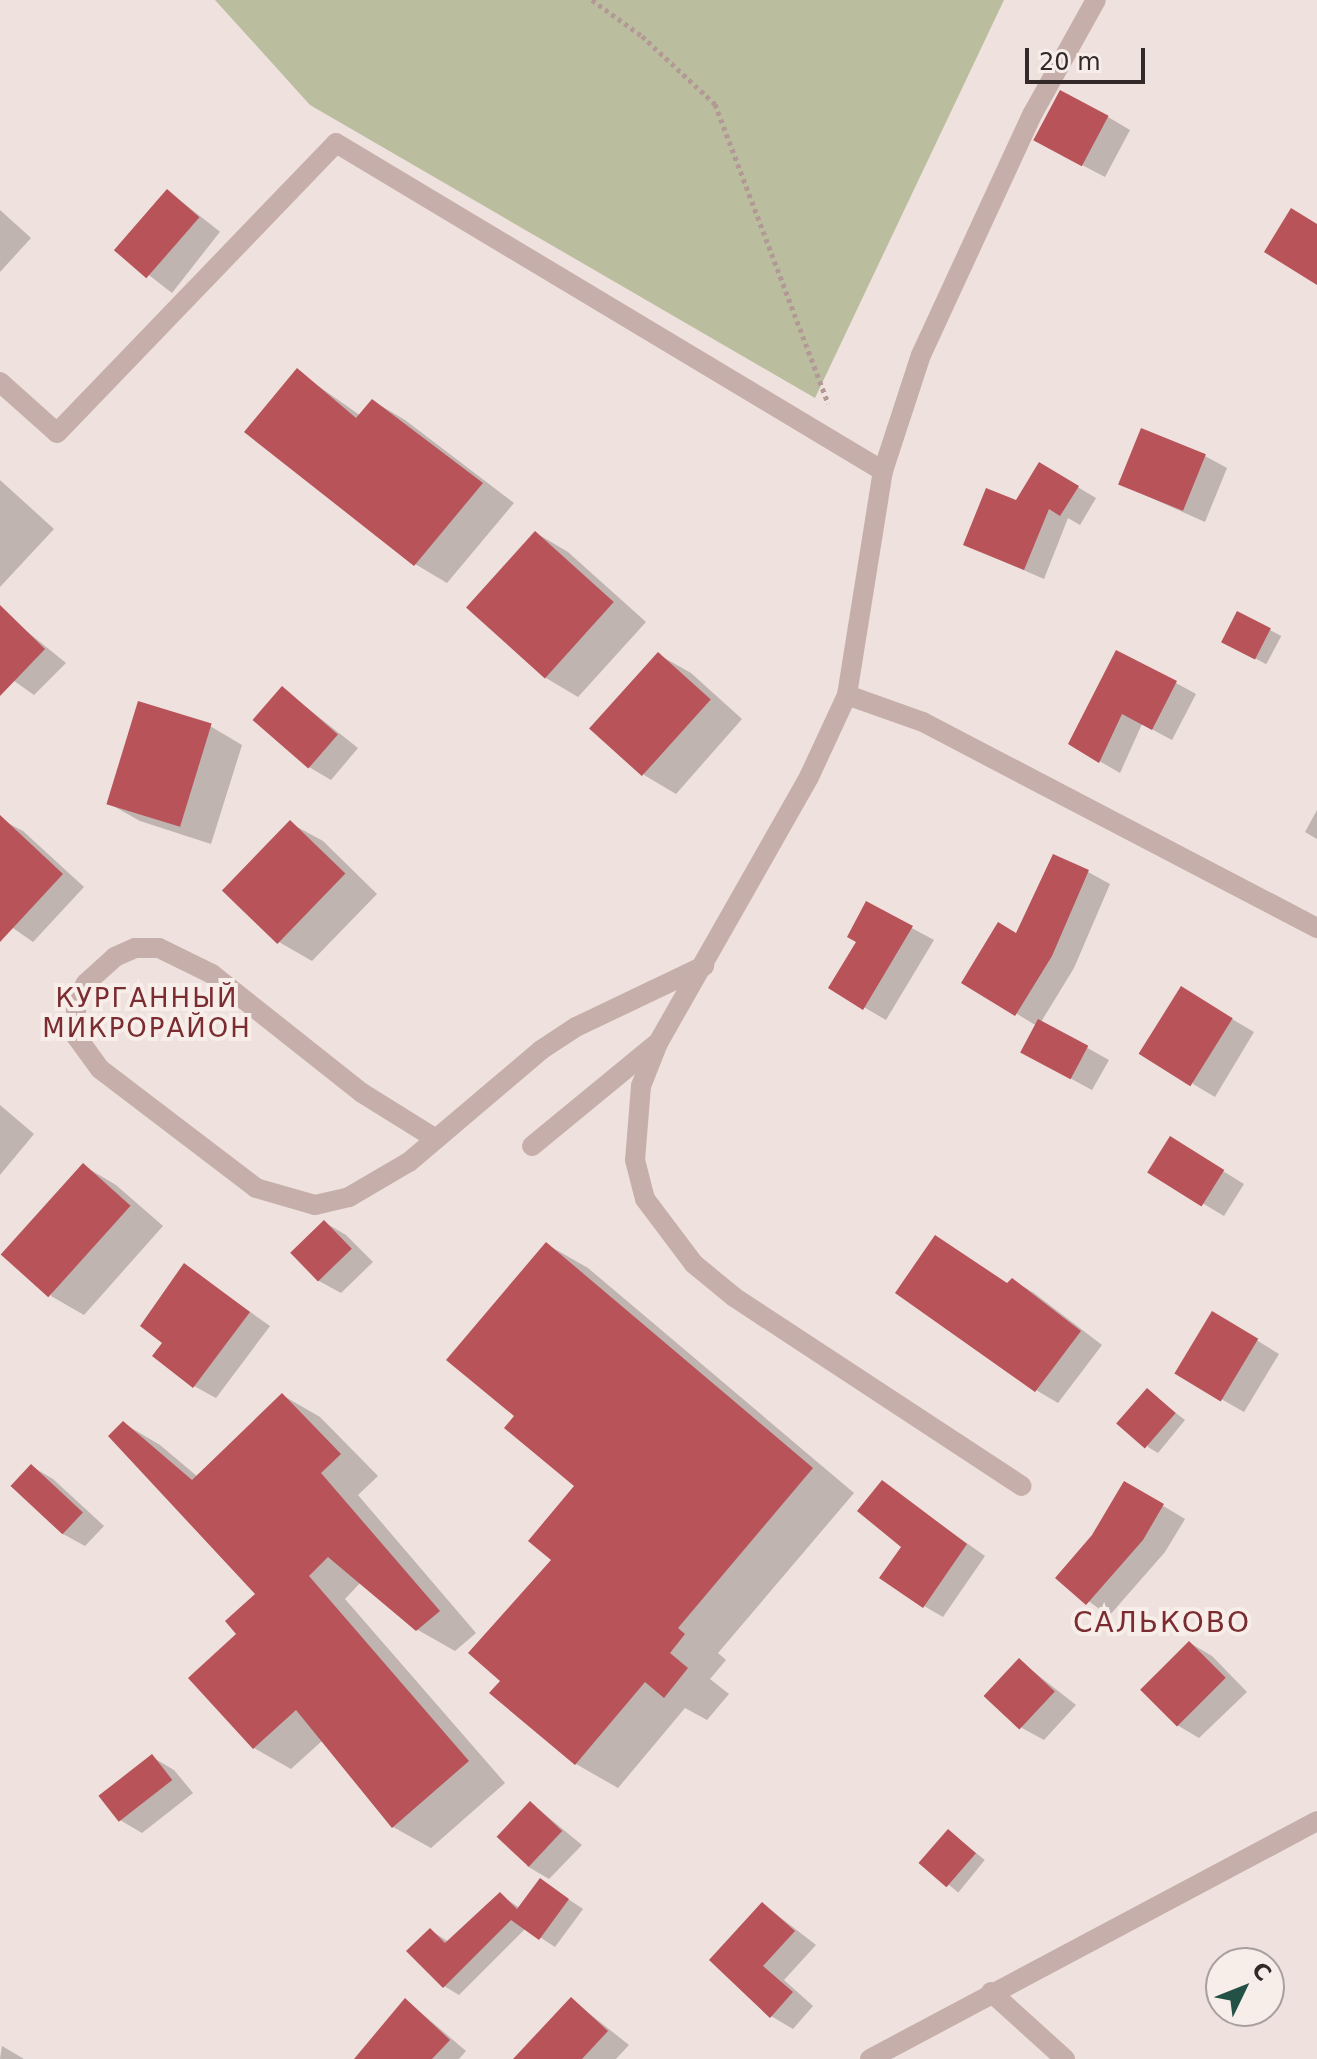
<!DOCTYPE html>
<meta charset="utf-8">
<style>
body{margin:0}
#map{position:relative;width:1317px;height:2059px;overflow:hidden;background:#efe1dd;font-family:"DejaVu Sans",sans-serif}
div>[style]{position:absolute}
.green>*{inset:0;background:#bbbd9f}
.shadow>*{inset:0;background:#0003;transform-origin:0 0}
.building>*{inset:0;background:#b85359;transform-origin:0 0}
.path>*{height:5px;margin-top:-2.5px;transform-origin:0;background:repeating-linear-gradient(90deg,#b29995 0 4px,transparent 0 8px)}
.service>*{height:20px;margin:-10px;padding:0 10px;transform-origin:10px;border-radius:10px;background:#c6afab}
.minor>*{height:20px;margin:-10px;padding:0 10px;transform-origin:10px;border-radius:10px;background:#c6afab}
span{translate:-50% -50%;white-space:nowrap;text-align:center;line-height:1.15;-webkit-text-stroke:8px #f7ede9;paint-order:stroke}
.neighbourhood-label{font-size:26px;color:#7a2c30;letter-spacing:2px}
.quarter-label{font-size:28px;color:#7a2c30;letter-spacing:2px}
.north{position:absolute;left:1205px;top:1947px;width:80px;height:80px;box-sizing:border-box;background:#f7ede9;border:2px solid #a99f9c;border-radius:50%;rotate:47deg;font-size:22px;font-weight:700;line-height:32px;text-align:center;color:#342929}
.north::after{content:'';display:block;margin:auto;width:28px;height:36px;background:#235146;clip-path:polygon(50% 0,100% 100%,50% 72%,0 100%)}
.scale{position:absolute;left:1025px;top:48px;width:120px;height:36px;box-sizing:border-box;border:4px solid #342929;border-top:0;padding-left:10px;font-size:24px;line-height:28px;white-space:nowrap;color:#342929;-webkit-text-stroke:6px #f7ede9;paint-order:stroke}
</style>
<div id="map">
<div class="green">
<div style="clip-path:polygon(215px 0,1004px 0,815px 398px,310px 105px)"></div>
</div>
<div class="shadow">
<div style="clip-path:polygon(1108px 117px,1130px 130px,1105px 177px,1059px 153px)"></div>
<div style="left:168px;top:191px;width:66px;height:78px;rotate:38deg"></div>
<div style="clip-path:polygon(0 210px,31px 238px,0 272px)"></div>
<div style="clip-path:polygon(297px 371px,361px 416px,373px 401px,405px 420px,514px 503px,447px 583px,415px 564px)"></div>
<div style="clip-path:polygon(1205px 456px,1227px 468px,1205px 522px,1120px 484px)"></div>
<div style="clip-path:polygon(1039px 464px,1096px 498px,1080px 525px,1068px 518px,1044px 579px,966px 545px,1016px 503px)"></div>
<div style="clip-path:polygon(0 480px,54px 529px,0 587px)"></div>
<div style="clip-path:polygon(536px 533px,568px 552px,646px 622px,578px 697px,546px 678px)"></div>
<div style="left:1238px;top:613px;width:49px;height:32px;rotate:28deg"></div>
<div style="clip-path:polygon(14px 621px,66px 663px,34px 695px,0 671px,0 636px)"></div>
<div style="clip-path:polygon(659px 655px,691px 673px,742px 719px,676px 794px,644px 775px)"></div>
<div style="clip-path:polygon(1176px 683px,1196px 694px,1172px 740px,1142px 724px,1120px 773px,1070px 744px)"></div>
<div style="clip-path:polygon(282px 688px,358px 748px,331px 780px,309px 767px)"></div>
<div style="clip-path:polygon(210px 726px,242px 745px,211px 844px,140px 821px,108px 803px)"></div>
<div style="clip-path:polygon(1317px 810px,1317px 839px,1305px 832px)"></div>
<div style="clip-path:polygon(0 819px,23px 831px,84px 887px,33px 942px,0 919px)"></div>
<div style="clip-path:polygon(290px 823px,323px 841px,377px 894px,312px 961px,279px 942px)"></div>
<div style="clip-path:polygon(1088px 872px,1110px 884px,1074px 968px,1041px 1022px,1109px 1060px,1092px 1090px,1044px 1064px,1037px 1026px,964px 982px)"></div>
<div style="clip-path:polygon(867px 904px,934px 940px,886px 1020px,831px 988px,859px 942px)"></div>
<div style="clip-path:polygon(1181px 989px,1254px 1032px,1215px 1097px,1193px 1084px)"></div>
<div style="clip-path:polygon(0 1105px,34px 1134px,0 1175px)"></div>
<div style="clip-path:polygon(1192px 1152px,1244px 1184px,1224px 1216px,1150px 1172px)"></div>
<div style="clip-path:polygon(84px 1166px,116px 1185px,163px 1226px,84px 1315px,51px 1296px)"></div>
<div style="clip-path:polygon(324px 1222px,346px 1235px,373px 1262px,341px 1293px,319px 1281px)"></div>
<div style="clip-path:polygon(936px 1237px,1009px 1285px,1012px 1280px,1034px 1293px,1102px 1345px,1058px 1403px,1036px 1390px)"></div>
<div style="clip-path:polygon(546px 1244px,588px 1268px,854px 1493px,718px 1653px,726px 1660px,710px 1679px,729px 1694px,707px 1720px,685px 1708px,618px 1788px,576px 1764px,502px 1680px,554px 1560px,576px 1486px,517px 1416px)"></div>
<div style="clip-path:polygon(185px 1266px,270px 1326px,216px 1398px,194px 1386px,165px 1343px)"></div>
<div style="clip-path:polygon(1234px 1326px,1279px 1354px,1244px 1412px,1176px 1373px)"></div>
<div style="clip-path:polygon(1147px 1391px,1185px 1420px,1158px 1453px,1148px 1447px)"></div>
<div style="clip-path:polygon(282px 1395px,320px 1417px,378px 1476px,358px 1495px,476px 1633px,455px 1651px,418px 1630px,361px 1582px,345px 1599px,505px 1783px,431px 1848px,393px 1827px,323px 1740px,291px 1769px,254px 1748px,238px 1635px,258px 1594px,123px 1423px,160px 1445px,198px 1477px)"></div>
<div style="clip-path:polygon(31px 1466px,53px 1479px,104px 1526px,85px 1546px,63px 1534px)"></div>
<div style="clip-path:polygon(882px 1483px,985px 1556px,943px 1617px,924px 1606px)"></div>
<div style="clip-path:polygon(1125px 1483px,1185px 1519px,1165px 1552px,1109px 1616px,1057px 1578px,1093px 1536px)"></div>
<div style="clip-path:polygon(1190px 1643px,1212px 1656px,1247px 1692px,1199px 1738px,1177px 1725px)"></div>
<div style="clip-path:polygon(1020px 1661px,1076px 1705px,1044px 1740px,1022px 1728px)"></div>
<div style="clip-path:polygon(152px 1757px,174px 1770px,193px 1793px,142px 1833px,120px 1820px,102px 1796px)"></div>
<div style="clip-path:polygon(531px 1803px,582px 1845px,549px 1879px,527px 1866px)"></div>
<div style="left:949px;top:1831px;width:46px;height:42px;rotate:39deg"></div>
<div style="clip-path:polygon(540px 1880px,583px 1909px,555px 1947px,526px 1928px,459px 1995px,444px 1986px,430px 1930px,449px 1942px,500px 1895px,520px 1908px)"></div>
<div style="clip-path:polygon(763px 1904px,816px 1945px,784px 1980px,813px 2006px,793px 2029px,771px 2016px,712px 1960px)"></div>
<div style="clip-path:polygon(571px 1999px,629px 2045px,616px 2059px,528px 2059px)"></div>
<div style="clip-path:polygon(406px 2000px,466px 2051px,459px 2059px,366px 2059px)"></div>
<div style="clip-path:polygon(2px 2046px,24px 2059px,0 2059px)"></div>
</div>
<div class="building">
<div style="left:1060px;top:90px;width:55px;height:57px;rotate:28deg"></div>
<div style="left:167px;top:189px;width:43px;height:81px;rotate:41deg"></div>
<div style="clip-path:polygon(1291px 208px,1317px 224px,1317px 285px,1264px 252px)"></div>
<div style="clip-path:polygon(297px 368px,356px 418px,372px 399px,483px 483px,414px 566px,244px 432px)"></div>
<div style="left:1141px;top:428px;width:70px;height:61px;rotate:22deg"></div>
<div style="clip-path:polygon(1039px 462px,1079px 486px,1060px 516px,1049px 509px,1024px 570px,963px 545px,986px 488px,1016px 500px)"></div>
<div style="left:535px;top:531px;width:106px;height:103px;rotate:42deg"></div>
<div style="clip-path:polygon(0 605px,45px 649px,0 696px)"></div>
<div style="left:1237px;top:611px;width:38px;height:35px;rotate:27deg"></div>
<div style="clip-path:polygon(1116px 650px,1177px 681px,1152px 730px,1122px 714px,1099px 763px,1068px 744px)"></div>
<div style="left:658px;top:652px;width:71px;height:103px;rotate:42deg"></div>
<div style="left:282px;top:686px;width:74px;height:45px;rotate:41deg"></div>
<div style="left:138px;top:701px;width:77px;height:108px;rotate:17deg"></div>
<div style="clip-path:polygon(0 815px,63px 874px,0 942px)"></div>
<div style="left:290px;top:820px;width:77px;height:98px;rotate:44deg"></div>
<div style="clip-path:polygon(1053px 854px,1089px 870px,1052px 956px,1015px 1016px,961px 983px,998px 922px,1016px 933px)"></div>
<div style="clip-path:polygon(866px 901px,913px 926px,863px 1010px,828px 988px,856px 942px,847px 937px)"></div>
<div style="left:1181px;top:986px;width:61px;height:80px;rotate:32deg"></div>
<div style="left:1038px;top:1019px;width:57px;height:38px;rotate:28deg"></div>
<div style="left:1170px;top:1136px;width:64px;height:43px;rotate:32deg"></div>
<div style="left:83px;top:1163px;width:64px;height:123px;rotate:42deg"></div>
<div style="left:324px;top:1220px;width:40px;height:47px;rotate:46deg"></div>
<div style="clip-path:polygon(935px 1235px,1007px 1283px,1012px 1278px,1081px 1331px,1035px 1392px,895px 1293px)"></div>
<div style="clip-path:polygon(546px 1242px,813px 1468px,678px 1628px,685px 1634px,670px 1653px,688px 1668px,664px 1698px,645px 1682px,575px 1765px,489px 1693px,500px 1681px,468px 1653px,551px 1560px,528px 1541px,574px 1486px,504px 1428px,514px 1416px,446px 1360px)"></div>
<div style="clip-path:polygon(184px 1263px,250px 1312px,193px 1388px,152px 1356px,162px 1343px,140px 1326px)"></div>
<div style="left:1212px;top:1311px;width:54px;height:73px;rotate:31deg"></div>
<div style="left:1147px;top:1388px;width:38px;height:47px;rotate:41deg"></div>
<div style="clip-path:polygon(282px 1393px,341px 1454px,321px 1473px,440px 1611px,416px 1631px,328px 1557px,309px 1576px,469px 1761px,392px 1828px,296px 1710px,253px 1749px,188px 1678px,236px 1634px,225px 1621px,255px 1594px,108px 1436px,123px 1421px,192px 1480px)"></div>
<div style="left:31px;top:1464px;width:71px;height:30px;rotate:43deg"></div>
<div style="clip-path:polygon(882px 1480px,967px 1544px,923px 1608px,879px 1578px,901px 1547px,857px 1511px)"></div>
<div style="clip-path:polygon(1124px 1481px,1164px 1504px,1143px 1540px,1086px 1605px,1055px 1578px,1092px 1535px)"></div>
<div style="left:1189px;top:1641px;width:52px;height:69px;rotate:45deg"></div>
<div style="left:1019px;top:1658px;width:49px;height:52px;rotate:43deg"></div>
<div style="left:152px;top:1754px;width:33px;height:68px;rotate:52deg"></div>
<div style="left:530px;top:1801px;width:44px;height:49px;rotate:43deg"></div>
<div style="left:948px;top:1829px;width:37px;height:45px;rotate:41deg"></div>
<div style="clip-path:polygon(540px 1878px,569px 1899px,539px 1940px,511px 1920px,443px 1988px,406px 1951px,430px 1928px,445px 1943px,500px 1892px,517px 1909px)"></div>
<div style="clip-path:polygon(762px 1902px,795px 1931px,763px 1966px,793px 1992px,770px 2018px,709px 1960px)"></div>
<div style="clip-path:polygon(571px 1997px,608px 2031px,582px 2059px,513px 2059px)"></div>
<div style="clip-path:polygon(405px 1998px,450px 2040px,432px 2059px,354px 2059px)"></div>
</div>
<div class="path">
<div style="left:592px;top:0;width:62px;rotate:35.8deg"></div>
<div style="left:642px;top:36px;width:100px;rotate:43deg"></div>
<div style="left:715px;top:104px;width:320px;rotate:69.3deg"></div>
</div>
<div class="service">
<div style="left:847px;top:695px;width:81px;rotate:19.6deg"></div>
<div style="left:923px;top:722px;width:445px;rotate:27.6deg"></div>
<div style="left:658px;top:1043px;width:46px;rotate:111.6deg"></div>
<div style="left:641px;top:1086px;width:74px;rotate:94.6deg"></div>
<div style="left:635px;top:1160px;width:40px;rotate:75.6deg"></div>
<div style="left:645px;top:1199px;width:81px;rotate:53deg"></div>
<div style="left:694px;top:1264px;width:52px;rotate:39.5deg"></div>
<div style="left:734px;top:1297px;width:344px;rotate:33.3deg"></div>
<div style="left:436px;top:1139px;width:87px;rotate:-148.1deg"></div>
<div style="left:362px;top:1093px;width:191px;rotate:-141.6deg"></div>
<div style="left:212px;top:974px;width:59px;rotate:-153.9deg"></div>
<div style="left:159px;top:948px;width:24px;rotate:180deg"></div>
<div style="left:135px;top:948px;width:22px;rotate:156deg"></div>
<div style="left:115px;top:957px;width:39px;rotate:138deg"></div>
<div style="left:86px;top:983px;width:21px;rotate:119deg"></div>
<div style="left:76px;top:1001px;width:35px;rotate:90deg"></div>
<div style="left:76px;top:1036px;width:41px;rotate:54deg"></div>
<div style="left:100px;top:1069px;width:196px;rotate:37.3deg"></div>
<div style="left:256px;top:1188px;width:61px;rotate:16.1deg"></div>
<div style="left:315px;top:1205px;width:35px;rotate:-13deg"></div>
<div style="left:349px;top:1197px;width:69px;rotate:-30.3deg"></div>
<div style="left:409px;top:1162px;width:173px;rotate:-40.3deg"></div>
<div style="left:541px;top:1050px;width:42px;rotate:-33.3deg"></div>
<div style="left:576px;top:1027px;width:142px;rotate:-25.5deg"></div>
<div style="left:532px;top:1146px;width:159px;rotate:-39.4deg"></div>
<div style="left:991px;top:1992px;width:100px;rotate:42.2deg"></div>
<div style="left:870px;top:2059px;width:506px;rotate:-28.03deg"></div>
</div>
<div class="minor">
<div style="left:0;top:382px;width:76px;rotate:41.8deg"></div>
<div style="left:57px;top:433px;width:402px;rotate:-46.1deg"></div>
<div style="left:336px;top:143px;width:638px;rotate:30.95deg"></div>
<div style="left:658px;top:1043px;width:306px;rotate:-60.4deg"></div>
<div style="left:809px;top:777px;width:90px;rotate:-65.1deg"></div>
<div style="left:847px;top:695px;width:227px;rotate:-80.9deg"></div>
<div style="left:883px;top:471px;width:122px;rotate:-71.9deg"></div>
<div style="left:921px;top:355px;width:267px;rotate:-65.2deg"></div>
<div style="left:1033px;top:113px;width:129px;rotate:-60.9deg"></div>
</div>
<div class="neighbourhood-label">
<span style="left:147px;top:1014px">КУРГАННЫЙ<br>МИКРОРАЙОН</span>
</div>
<div class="quarter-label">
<span style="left:1162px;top:1623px">САЛЬКОВО</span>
</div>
<div class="north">С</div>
<div class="scale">20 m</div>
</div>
